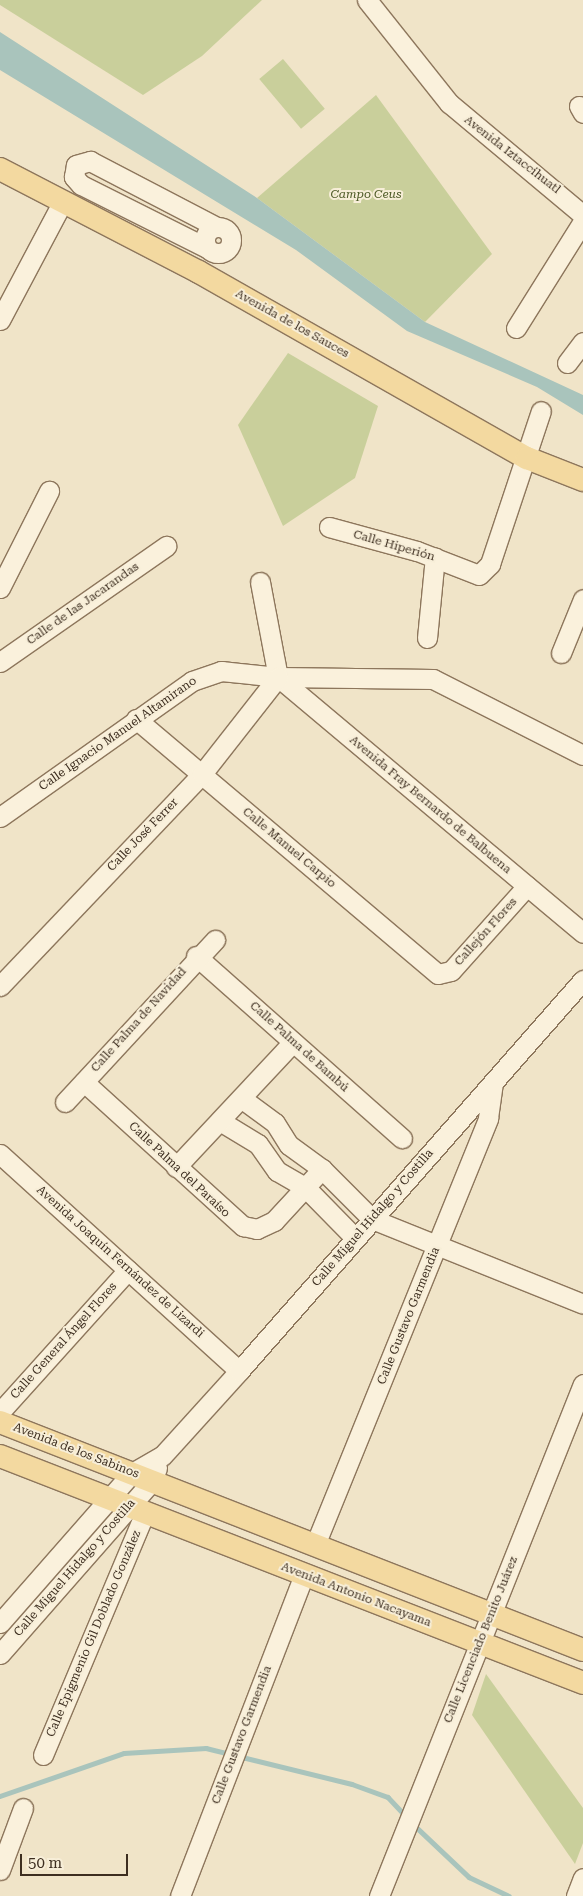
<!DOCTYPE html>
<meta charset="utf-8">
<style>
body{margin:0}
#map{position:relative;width:583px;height:1896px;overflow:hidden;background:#f0e4c8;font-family:"Roboto Serif",serif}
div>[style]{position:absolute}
.green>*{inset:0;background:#c9cf9b;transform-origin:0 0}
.water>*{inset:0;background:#a9c4bc}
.stream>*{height:4.5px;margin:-2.25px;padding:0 2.25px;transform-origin:2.25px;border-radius:2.25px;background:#a9c4bc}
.roads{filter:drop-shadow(1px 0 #8d765c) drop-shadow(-1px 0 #8d765c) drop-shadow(0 1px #8d765c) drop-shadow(0 -1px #8d765c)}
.minor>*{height:19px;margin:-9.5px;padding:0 9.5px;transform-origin:9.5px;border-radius:9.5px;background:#faf1dc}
.minor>.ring{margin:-9.5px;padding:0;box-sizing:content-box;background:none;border:19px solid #faf1dc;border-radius:50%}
.major>*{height:22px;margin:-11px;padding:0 11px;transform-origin:11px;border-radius:11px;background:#f3d9a0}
span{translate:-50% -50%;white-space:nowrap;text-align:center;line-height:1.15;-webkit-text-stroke:4px #f7eed8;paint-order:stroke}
.street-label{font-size:12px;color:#3d2e20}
.park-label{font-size:12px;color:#4d5a26;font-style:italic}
.scale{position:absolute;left:20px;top:1854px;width:108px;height:22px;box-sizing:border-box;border:2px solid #3d2e20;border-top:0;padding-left:6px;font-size:15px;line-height:18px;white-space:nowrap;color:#3d2e20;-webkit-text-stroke:4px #f7eed8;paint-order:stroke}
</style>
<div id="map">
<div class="green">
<div style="clip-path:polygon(0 0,262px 0,202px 56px,143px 95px,0 5px)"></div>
<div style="left:283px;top:59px;width:65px;height:31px;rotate:50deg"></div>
<div style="clip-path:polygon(376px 95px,492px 254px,425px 322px,257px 198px)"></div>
<div style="clip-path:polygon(288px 353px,378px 406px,355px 478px,283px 526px,238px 425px)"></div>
<div style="clip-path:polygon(486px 1674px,583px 1808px,583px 1843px,575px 1864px,472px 1715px)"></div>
</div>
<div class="water">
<div style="clip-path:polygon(0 32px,257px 198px,425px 322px,583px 395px,583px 415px,537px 387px,407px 331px,296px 250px,0 70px)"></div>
</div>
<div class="stream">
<div style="left:238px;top:1756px;width:117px;rotate:13.8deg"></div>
<div style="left:352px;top:1784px;width:38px;rotate:20deg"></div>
<div style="left:388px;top:1797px;width:26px;rotate:47deg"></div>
<div style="left:0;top:1796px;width:131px;rotate:-19.1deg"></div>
<div style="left:124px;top:1753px;width:82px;rotate:-3.5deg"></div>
<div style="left:206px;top:1748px;width:25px;rotate:14deg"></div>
<div style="left:413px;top:1824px;width:77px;rotate:43.4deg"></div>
<div style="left:469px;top:1877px;width:44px;rotate:25.4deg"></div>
</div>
<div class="roads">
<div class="minor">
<div style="left:367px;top:0;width:132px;rotate:51.5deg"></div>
<div style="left:449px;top:103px;width:175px;rotate:39.9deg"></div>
<div style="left:579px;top:106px;width:8px;rotate:60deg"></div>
<div class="ring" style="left:205px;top:227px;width:7px;height:7px"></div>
<div style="left:207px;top:248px;width:141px;rotate:-153.4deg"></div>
<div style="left:81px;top:185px;width:11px;rotate:-131deg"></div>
<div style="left:74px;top:177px;width:12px;rotate:-81deg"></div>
<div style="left:76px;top:165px;width:15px;rotate:-16deg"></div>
<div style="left:90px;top:161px;width:141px;rotate:27.5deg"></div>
<div style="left:0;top:320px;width:135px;rotate:-62.1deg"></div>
<div style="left:516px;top:328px;width:126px;rotate:-57.9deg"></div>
<div style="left:567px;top:363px;width:26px;rotate:-53deg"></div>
<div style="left:329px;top:527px;width:91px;rotate:15.3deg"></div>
<div style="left:417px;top:551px;width:66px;rotate:21.2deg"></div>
<div style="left:479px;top:575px;width:16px;rotate:-45deg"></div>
<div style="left:490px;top:564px;width:161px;rotate:-71.6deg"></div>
<div style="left:260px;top:582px;width:97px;rotate:79.3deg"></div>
<div style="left:0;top:588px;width:109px;rotate:-63.2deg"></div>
<div style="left:427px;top:638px;width:81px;rotate:-84.4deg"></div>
<div style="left:561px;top:653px;width:58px;rotate:-67.8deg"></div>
<div style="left:0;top:662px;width:203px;rotate:-34.9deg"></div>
<div style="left:278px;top:677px;width:398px;rotate:40deg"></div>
<div style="left:136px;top:719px;width:395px;rotate:40.2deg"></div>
<div style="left:438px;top:974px;width:13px;rotate:-13deg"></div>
<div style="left:451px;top:971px;width:114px;rotate:-48.2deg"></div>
<div style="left:0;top:817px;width:235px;rotate:-35.3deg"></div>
<div style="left:192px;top:681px;width:31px;rotate:-19deg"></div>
<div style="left:221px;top:671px;width:57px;rotate:6deg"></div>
<div style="left:278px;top:677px;width:155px;rotate:0.7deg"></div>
<div style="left:433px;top:679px;width:168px;rotate:26.9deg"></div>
<div style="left:196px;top:956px;width:275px;rotate:41.5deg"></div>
<div style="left:0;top:986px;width:293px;rotate:-46.4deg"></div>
<div style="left:202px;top:774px;width:123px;rotate:-51.9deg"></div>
<div style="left:84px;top:1082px;width:215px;rotate:42.2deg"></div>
<div style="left:243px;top:1226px;width:14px;rotate:12deg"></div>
<div style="left:257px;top:1229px;width:19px;rotate:-25deg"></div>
<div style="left:274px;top:1221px;width:71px;rotate:-47.3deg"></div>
<div style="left:241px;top:1098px;width:42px;rotate:36.3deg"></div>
<div style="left:275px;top:1123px;width:26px;rotate:58deg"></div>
<div style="left:289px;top:1145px;width:41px;rotate:36deg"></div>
<div style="left:322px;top:1169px;width:71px;rotate:45deg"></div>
<div style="left:372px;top:1219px;width:227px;rotate:21.9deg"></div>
<div style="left:65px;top:1102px;width:221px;rotate:-47.2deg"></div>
<div style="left:220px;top:1121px;width:44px;rotate:31.2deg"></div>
<div style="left:258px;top:1144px;width:33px;rotate:55deg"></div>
<div style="left:277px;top:1171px;width:32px;rotate:30deg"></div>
<div style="left:305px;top:1187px;width:71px;rotate:45.6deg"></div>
<div style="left:0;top:1154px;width:323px;rotate:42.2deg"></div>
<div style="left:176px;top:1167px;width:171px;rotate:-46.9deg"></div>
<div style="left:0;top:1412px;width:191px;rotate:-48deg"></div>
<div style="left:315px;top:1545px;width:461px;rotate:-67.9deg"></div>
<div style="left:488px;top:1118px;width:35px;rotate:-82deg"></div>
<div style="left:0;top:1623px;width:200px;rotate:-48.7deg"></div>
<div style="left:132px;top:1473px;width:34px;rotate:-30deg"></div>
<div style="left:162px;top:1456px;width:115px;rotate:-47.8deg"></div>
<div style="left:239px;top:1371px;width:521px;rotate:-48.66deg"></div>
<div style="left:0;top:1654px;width:230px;rotate:-48.7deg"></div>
<div style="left:152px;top:1481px;width:14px;rotate:-69deg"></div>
<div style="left:43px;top:1755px;width:264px;rotate:-67.2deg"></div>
<div style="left:0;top:1870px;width:66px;rotate:-69.6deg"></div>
<div style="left:180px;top:1896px;width:345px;rotate:-68.9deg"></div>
<div style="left:379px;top:1896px;width:551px;rotate:-68.28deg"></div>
<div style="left:576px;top:1896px;width:19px;rotate:-69deg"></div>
</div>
<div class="major">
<div style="left:0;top:169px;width:224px;rotate:27.4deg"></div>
<div style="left:199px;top:272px;width:377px;rotate:29.6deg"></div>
<div style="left:527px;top:458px;width:60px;rotate:21.4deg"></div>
<div style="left:0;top:1422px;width:626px;rotate:21.36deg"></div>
<div style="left:0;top:1456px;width:626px;rotate:21.27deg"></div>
</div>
</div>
<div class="street-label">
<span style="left:512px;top:155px;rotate:38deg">Avenida Iztaccíhuatl</span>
<span style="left:292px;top:324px;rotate:29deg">Avenida de los Sauces</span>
<span style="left:394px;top:546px;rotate:16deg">Calle Hiperión</span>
<span style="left:83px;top:604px;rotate:-35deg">Calle de las Jacarandas</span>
<span style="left:118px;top:734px;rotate:-35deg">Calle Ignacio Manuel Altamirano</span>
<span style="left:430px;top:805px;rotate:40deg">Avenida Fray Bernardo de Balbuena</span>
<span style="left:143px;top:835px;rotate:-46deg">Calle José Ferrer</span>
<span style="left:289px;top:848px;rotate:40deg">Calle Manuel Carpio</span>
<span style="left:486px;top:932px;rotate:-48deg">Callejón Flores</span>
<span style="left:139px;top:1020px;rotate:-48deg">Calle Palma de Navidad</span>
<span style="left:299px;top:1047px;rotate:42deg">Calle Palma de Bambú</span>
<span style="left:179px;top:1170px;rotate:43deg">Calle Palma del Paraíso</span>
<span style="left:373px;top:1218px;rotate:-49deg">Calle Miguel Hidalgo y Costilla</span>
<span style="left:120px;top:1262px;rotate:42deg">Avenida Joaquín Fernández de Lizardi</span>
<span style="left:409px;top:1316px;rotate:-68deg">Calle Gustavo Garmendia</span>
<span style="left:64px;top:1341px;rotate:-48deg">Calle General Ángel Flores</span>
<span style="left:76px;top:1451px;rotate:21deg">Avenida de los Sabinos</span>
<span style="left:75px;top:1568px;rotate:-49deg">Calle Miguel Hidalgo y Costilla</span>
<span style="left:356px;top:1595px;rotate:21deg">Avenida Antonio Nacayama</span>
<span style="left:94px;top:1634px;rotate:-67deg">Calle Epigmenio Gil Doblado González</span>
<span style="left:481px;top:1640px;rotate:-68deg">Calle Licenciado Benito Juárez</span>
<span style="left:242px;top:1735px;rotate:-69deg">Calle Gustavo Garmendia</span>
</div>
<div class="park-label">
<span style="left:366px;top:195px">Campo Ceus</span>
</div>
<div class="scale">50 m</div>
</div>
